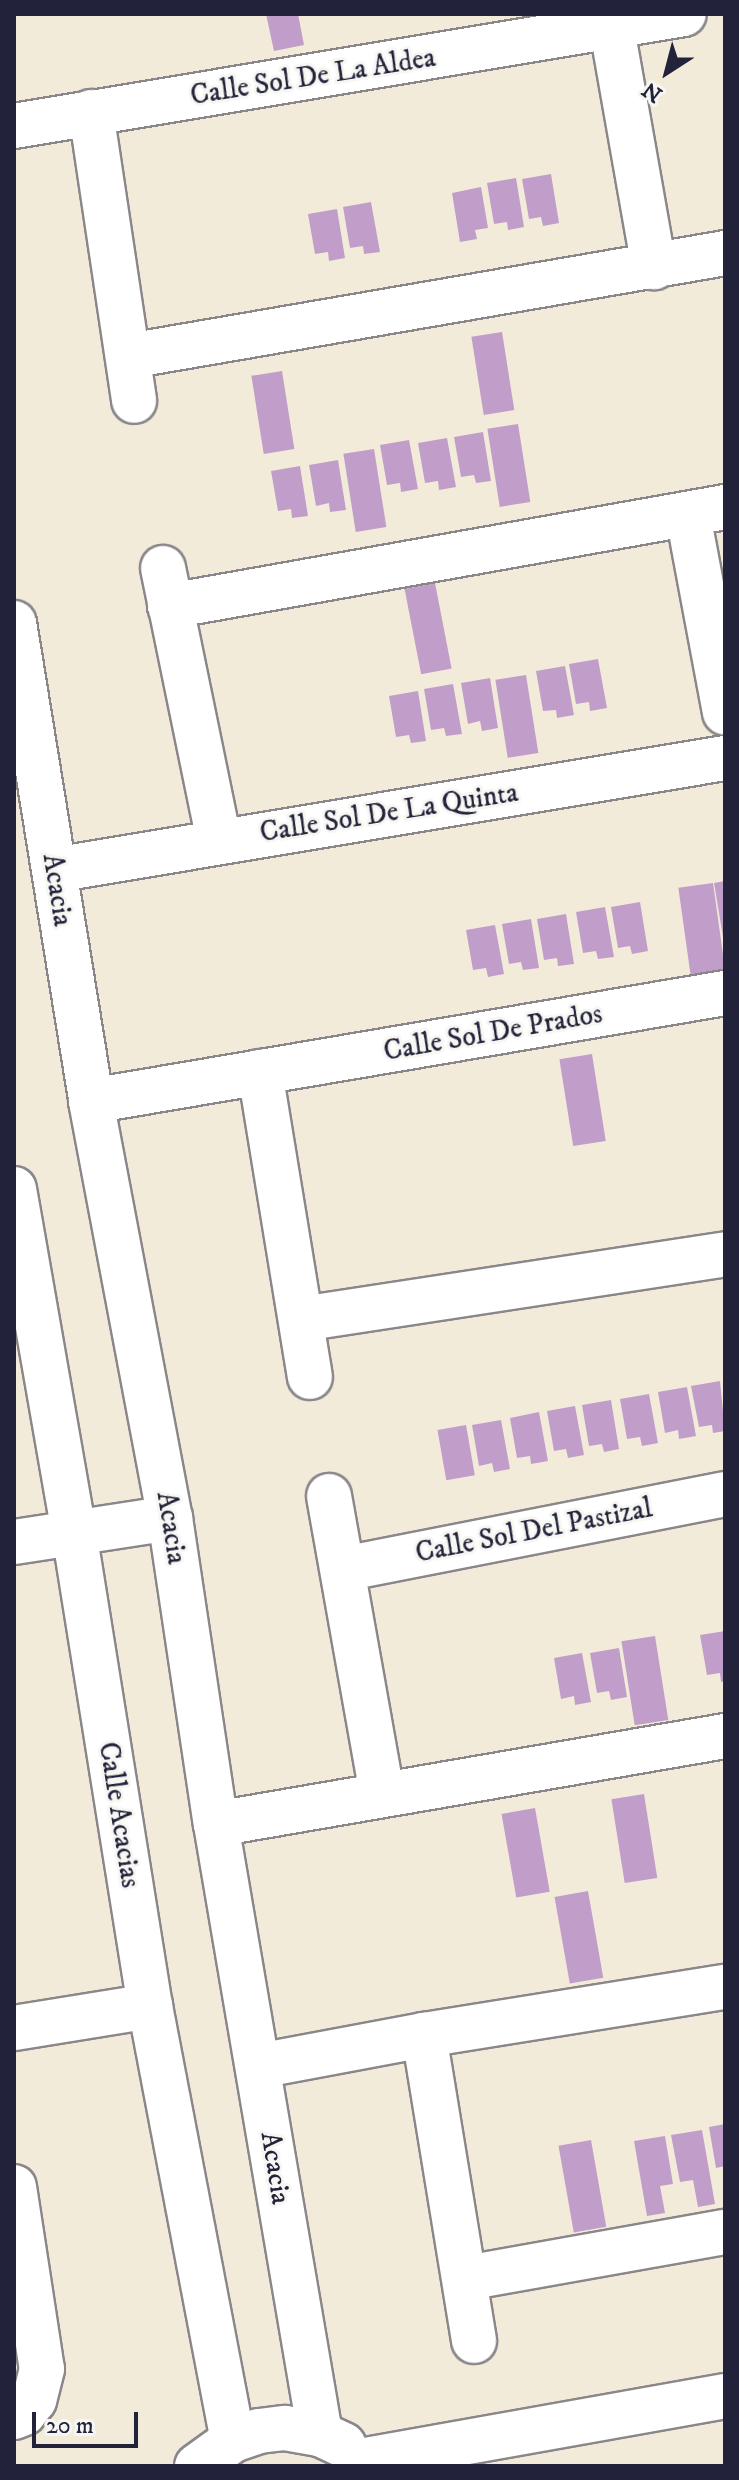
<!DOCTYPE html>
<style>
body{margin:0}
#map{position:relative;width:739px;height:2480px;overflow:hidden;background:#f3ebda;font-family:"IM FELL DW Pica",serif}
div>[style]{position:absolute}
.building>*{inset:0;background:#c19ec9;transform-origin:0 0}
.roads{filter:drop-shadow(2px 0 #8a868a) drop-shadow(-2px 0 #8a868a) drop-shadow(0 2px #8a868a) drop-shadow(0 -2px #8a868a)}
.minor>*{height:44px;margin:-22px;padding:0 22px;transform-origin:22px;border-radius:22px;background:#fff}
span{translate:-50% -50%;white-space:nowrap;text-align:center;line-height:1.15;-webkit-text-stroke:6px #f6f6f2;paint-order:stroke}
.street-label{font-size:28px;color:#22223b}
.frame{position:absolute;inset:0;border:16px solid #22223b;pointer-events:none}
.north{position:absolute;left:627px;top:32px;width:80px;height:80px;-webkit-text-stroke:6px #f6f6f2;paint-order:stroke;rotate:216deg;font-size:22px;font-weight:700;line-height:32px;text-align:center;color:#22223b}
.north::after{content:'';display:block;margin:auto;width:28px;height:36px;background:#22223b;clip-path:polygon(50% 0,100% 100%,50% 72%,0 100%)}
.scale{position:absolute;left:32px;top:2412px;width:106px;height:36px;box-sizing:border-box;border:4px solid #22223b;border-top:0;padding-left:10px;font-size:24px;line-height:28px;white-space:nowrap;color:#22223b;-webkit-text-stroke:6px #f6f6f2;paint-order:stroke}
</style>
<div id="map">
<div class="building">
<div style="clip-path:polygon(266px 14px,298px 14px,304px 45px,274px 51px)"></div>
<div style="clip-path:polygon(551px 174px,559px 223px,543px 226px,541px 217px,529px 219px,522px 179px)"></div>
<div style="clip-path:polygon(516px 178px,524px 227px,508px 230px,507px 222px,494px 224px,487px 183px)"></div>
<div style="clip-path:polygon(481px 187px,488px 228px,475px 230px,477px 239px,460px 242px,452px 193px)"></div>
<div style="clip-path:polygon(371px 202px,380px 252px,364px 254px,363px 246px,350px 248px,343px 207px)"></div>
<div style="clip-path:polygon(337px 209px,345px 258px,329px 261px,328px 252px,315px 254px,308px 214px)"></div>
<div style="left:502px;top:332px;width:79px;height:31px;rotate:81deg"></div>
<div style="left:282px;top:371px;width:79px;height:31px;rotate:81deg"></div>
<div style="left:518px;top:424px;width:79px;height:31px;rotate:81deg"></div>
<div style="clip-path:polygon(483px 432px,491px 481px,476px 483px,474px 475px,461px 477px,454px 437px)"></div>
<div style="clip-path:polygon(447px 438px,456px 487px,439px 490px,438px 481px,425px 483px,418px 443px)"></div>
<div style="clip-path:polygon(409px 440px,418px 489px,401px 492px,400px 483px,387px 485px,380px 445px)"></div>
<div style="left:374px;top:449px;width:79px;height:31px;rotate:81deg"></div>
<div style="clip-path:polygon(338px 460px,346px 510px,330px 512px,329px 503px,316px 506px,309px 465px)"></div>
<div style="clip-path:polygon(300px 466px,308px 516px,292px 518px,291px 509px,278px 511px,271px 471px)"></div>
<div style="left:435px;top:583px;width:87px;height:31px;rotate:79deg"></div>
<div style="clip-path:polygon(598px 659px,607px 708px,590px 711px,589px 702px,576px 704px,569px 664px)"></div>
<div style="clip-path:polygon(565px 666px,574px 715px,557px 718px,556px 710px,543px 711px,536px 671px)"></div>
<div style="left:526px;top:675px;width:79px;height:31px;rotate:81deg"></div>
<div style="clip-path:polygon(490px 678px,498px 728px,482px 731px,480px 721px,468px 724px,461px 683px)"></div>
<div style="clip-path:polygon(453px 684px,462px 734px,446px 736px,444px 728px,431px 730px,424px 689px)"></div>
<div style="clip-path:polygon(418px 691px,426px 741px,411px 743px,409px 735px,396px 737px,389px 696px)"></div>
<div style="clip-path:polygon(725px 881px,725px 937px,723px 937px,714px 883px)"></div>
<div style="left:713px;top:883px;width:88px;height:35px;rotate:82deg"></div>
<div style="clip-path:polygon(640px 902px,648px 951px,632px 954px,630px 946px,618px 948px,611px 907px)"></div>
<div style="clip-path:polygon(605px 907px,614px 957px,598px 959px,596px 951px,583px 953px,576px 912px)"></div>
<div style="clip-path:polygon(566px 914px,574px 964px,558px 966px,557px 958px,544px 960px,537px 919px)"></div>
<div style="clip-path:polygon(531px 919px,539px 968px,523px 970px,521px 962px,509px 964px,502px 924px)"></div>
<div style="clip-path:polygon(495px 925px,504px 974px,488px 977px,486px 968px,473px 970px,466px 930px)"></div>
<div style="left:592px;top:1054px;width:88px;height:33px;rotate:81deg"></div>
<div style="clip-path:polygon(720px 1381px,725px 1431px,713px 1433px,712px 1425px,699px 1427px,691px 1386px)"></div>
<div style="clip-path:polygon(687px 1387px,696px 1436px,679px 1439px,678px 1430px,665px 1433px,658px 1392px)"></div>
<div style="clip-path:polygon(649px 1394px,658px 1443px,642px 1446px,640px 1437px,627px 1439px,620px 1399px)"></div>
<div style="clip-path:polygon(611px 1400px,619px 1449px,604px 1452px,602px 1444px,589px 1446px,582px 1405px)"></div>
<div style="clip-path:polygon(575px 1406px,584px 1455px,568px 1458px,566px 1449px,554px 1451px,547px 1411px)"></div>
<div style="clip-path:polygon(539px 1412px,548px 1461px,531px 1464px,530px 1456px,517px 1458px,510px 1418px)"></div>
<div style="clip-path:polygon(501px 1420px,510px 1469px,494px 1472px,492px 1463px,479px 1466px,472px 1425px)"></div>
<div style="left:466px;top:1425px;width:51px;height:29px;rotate:80deg"></div>
<div style="clip-path:polygon(725px 1631px,725px 1681px,721px 1682px,720px 1673px,707px 1675px,700px 1635px)"></div>
<div style="left:655px;top:1636px;width:85px;height:34px;rotate:81deg"></div>
<div style="clip-path:polygon(619px 1648px,627px 1697px,611px 1700px,609px 1691px,597px 1693px,590px 1653px)"></div>
<div style="clip-path:polygon(582px 1653px,591px 1702px,575px 1705px,574px 1696px,561px 1699px,554px 1658px)"></div>
<div style="left:644px;top:1794px;width:85px;height:33px;rotate:81deg"></div>
<div style="left:535px;top:1808px;width:85px;height:34px;rotate:80deg"></div>
<div style="left:588px;top:1891px;width:88px;height:34px;rotate:80deg"></div>
<div style="clip-path:polygon(725px 2124px,725px 2166px,716px 2168px,709px 2127px)"></div>
<div style="clip-path:polygon(702px 2130px,715px 2204px,698px 2207px,693px 2180px,680px 2182px,671px 2135px)"></div>
<div style="clip-path:polygon(665px 2136px,673px 2184px,660px 2186px,665px 2213px,647px 2216px,634px 2141px)"></div>
<div style="left:591px;top:2140px;width:88px;height:33px;rotate:80deg"></div>
</div>
<div class="roads">
<div class="minor">
<div style="left:612px;top:29px;width:242px;rotate:80deg"></div>
<div style="left:91px;top:112px;width:292px;rotate:81.5deg"></div>
<div style="left:14px;top:126px;width:679px;rotate:-9.49deg"></div>
<div style="left:129px;top:356px;width:605px;rotate:-9.8deg"></div>
<div style="left:688px;top:515px;width:201px;rotate:79.4deg"></div>
<div style="left:163px;top:568px;width:278px;rotate:78.4deg"></div>
<div style="left:170px;top:606px;width:564px;rotate:-10.11deg"></div>
<div style="left:14px;top:623px;width:484px;rotate:80.8deg"></div>
<div style="left:91px;top:1101px;width:424px;rotate:79.3deg"></div>
<div style="left:170px;top:1518px;width:309px;rotate:81.5deg"></div>
<div style="left:216px;top:1824px;width:619px;rotate:80.32deg"></div>
<div style="left:54px;top:870px;width:680px;rotate:-9.48deg"></div>
<div style="left:260px;top:1072px;width:309px;rotate:80.7deg"></div>
<div style="left:91px;top:1101px;width:643px;rotate:-9.67deg"></div>
<div style="left:14px;top:1189px;width:348px;rotate:80.1deg"></div>
<div style="left:74px;top:1532px;width:480px;rotate:80.9deg"></div>
<div style="left:150px;top:2006px;width:442px;rotate:79.2deg"></div>
<div style="left:302px;top:1319px;width:428px;rotate:-8.7deg"></div>
<div style="left:329px;top:1496px;width:302px;rotate:79.9deg"></div>
<div style="left:14px;top:1542px;width:158px;rotate:-8.7deg"></div>
<div style="left:343px;top:1569px;width:389px;rotate:-11.1deg"></div>
<div style="left:216px;top:1824px;width:517px;rotate:-9.81deg"></div>
<div style="left:14px;top:2028px;width:138px;rotate:-9.2deg"></div>
<div style="left:424px;top:2035px;width:310px;rotate:80.7deg"></div>
<div style="left:258px;top:2066px;width:169px;rotate:-10.6deg"></div>
<div style="left:424px;top:2035px;width:305px;rotate:-9.1deg"></div>
<div style="left:14px;top:2187px;width:184px;rotate:81.3deg"></div>
<div style="left:42px;top:2369px;width:32px;rotate:104deg"></div>
<div style="left:34px;top:2400px;width:16px;rotate:128deg"></div>
<div style="left:24px;top:2413px;width:11px;rotate:158deg"></div>
<div style="left:466px;top:2278px;width:263px;rotate:-10.1deg"></div>
<div style="left:366px;top:2460px;width:365px;rotate:-10.1deg"></div>
<div style="left:197px;top:2466px;width:44px;rotate:-35.8deg"></div>
<div style="left:233px;top:2440px;width:28px;rotate:-19deg"></div>
<div style="left:259px;top:2431px;width:26px;rotate:-7deg"></div>
<div style="left:285px;top:2428px;width:36px;rotate:10deg"></div>
<div style="left:320px;top:2434px;width:26px;rotate:25deg"></div>
</div>
</div>
<div class="street-label">
<span style="left:313px;top:77px;rotate:-9deg">Calle Sol De La Aldea</span>
<span style="left:389px;top:813px;rotate:-9deg">Calle Sol De La Quinta</span>
<span style="left:57px;top:890px;rotate:81deg">Acacia</span>
<span style="left:493px;top:1033px;rotate:-10deg">Calle Sol De Prados</span>
<span style="left:171px;top:1528px;rotate:81deg">Acacia</span>
<span style="left:534px;top:1531px;rotate:-11deg">Calle Sol Del Pastizal</span>
<span style="left:119px;top:1815px;rotate:81deg">Calle Acacias</span>
<span style="left:275px;top:2168px;rotate:81deg">Acacia</span>
</div>
<div class="frame"></div>
<div class="north">N</div>
<div class="scale">20 m</div>
</div>
